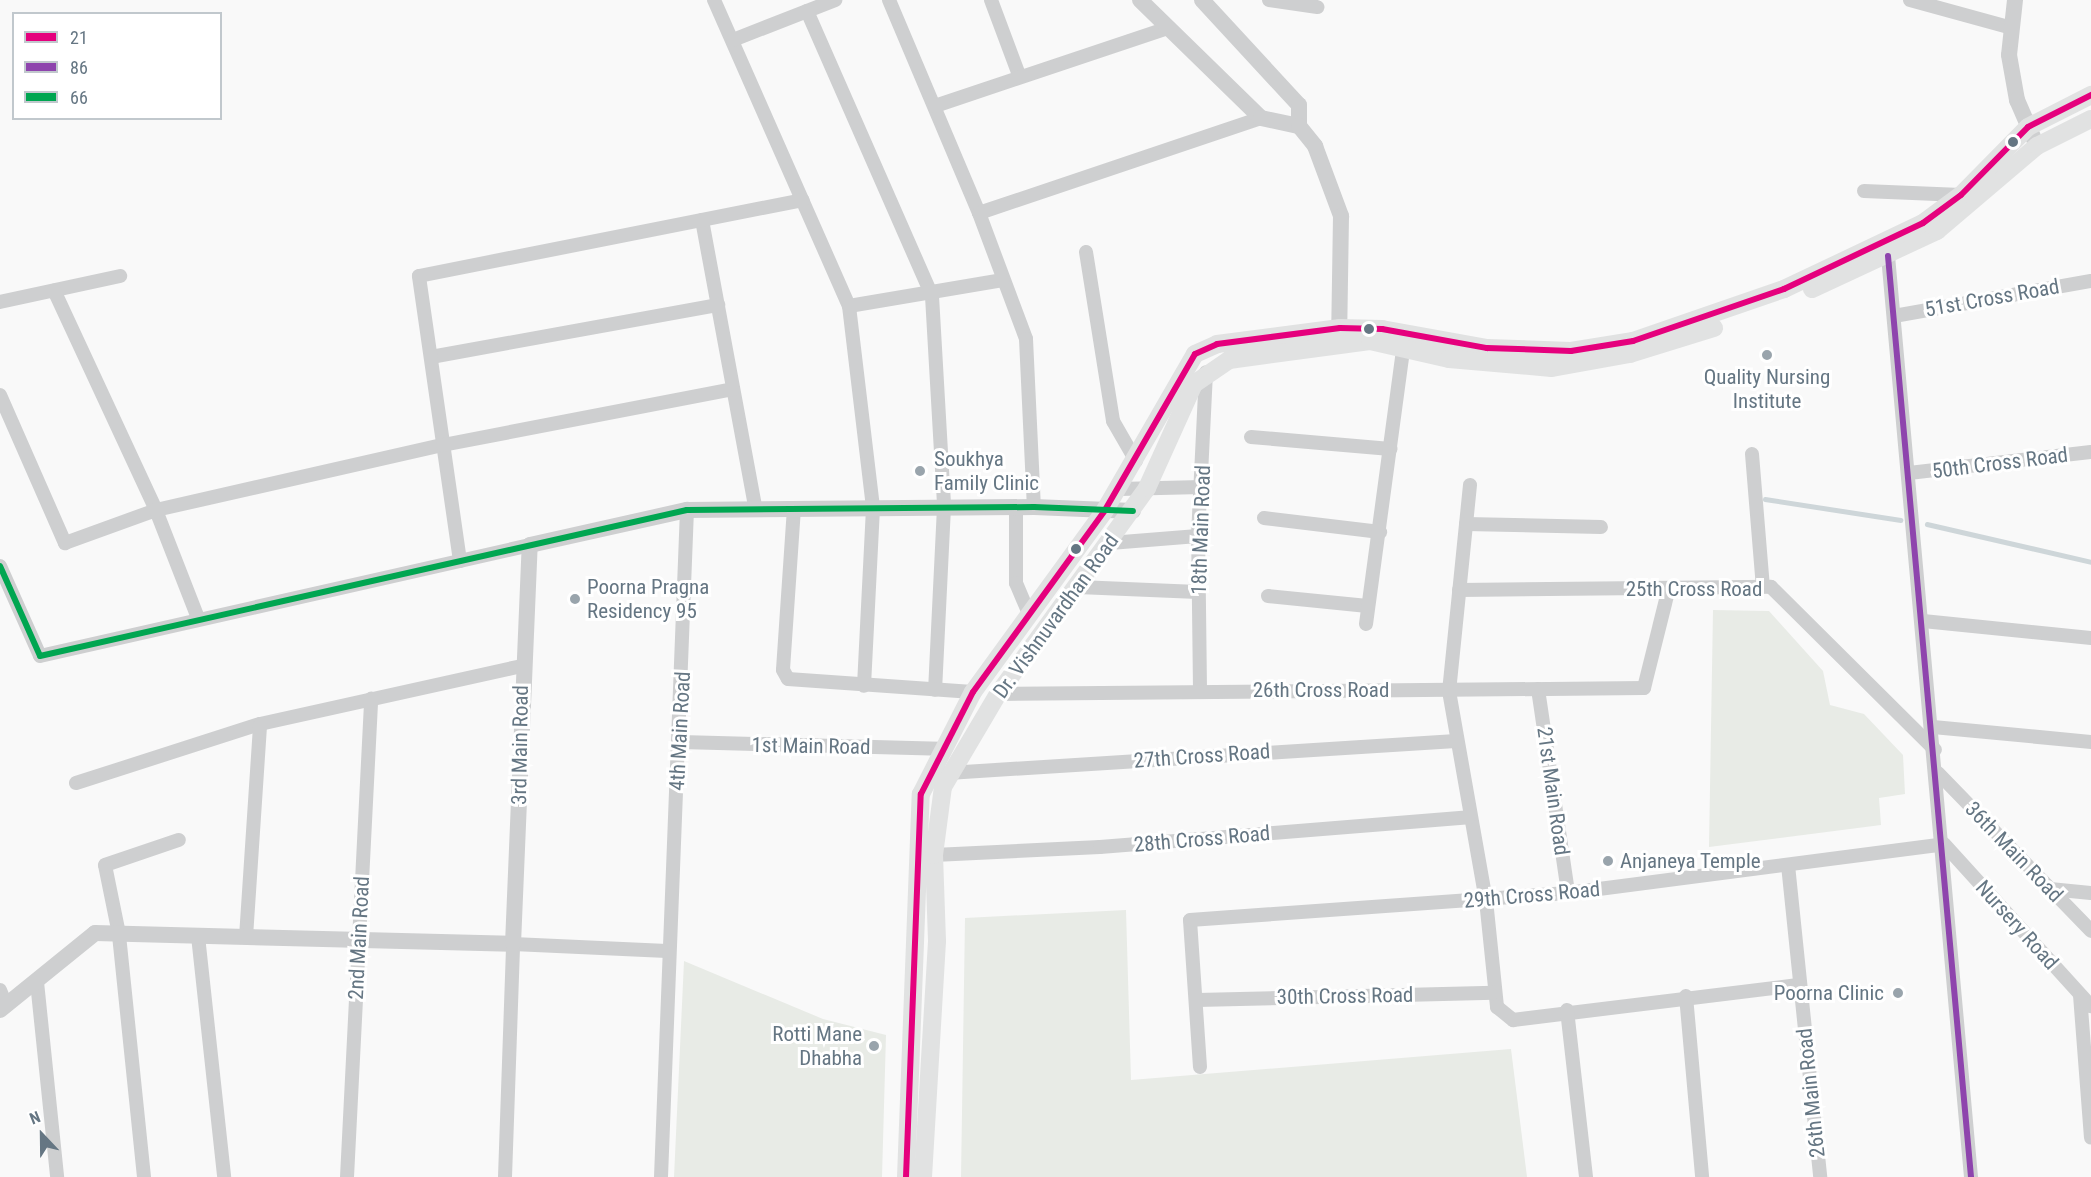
<!DOCTYPE html>
<style>
body{margin:0}
#map{position:relative;width:2091px;height:1177px;overflow:hidden;background:#f9f9f9;font-family:"Roboto Condensed",sans-serif}
div>[style]{position:absolute}
.green>*{inset:0;background:#e8ebe6}
.stream>*{height:4.5px;margin:-2.25px;padding:0 2.25px;transform-origin:2.25px;border-radius:2.25px;background:#ced6d9}
.minor>*{height:14px;margin:-7px;padding:0 7px;transform-origin:7px;border-radius:7px;background:#cecfd0}
.tertiary>*{height:16px;margin:-8px;padding:0 8px;transform-origin:8px;border-radius:8px;background:#cecfd0}
.secondary>*{height:18px;margin:-9px;padding:0 9px;transform-origin:9px;border-radius:9px;background:#e1e2e2}
.bus-1>*{height:6px;margin:-3px;padding:0 3px;transform-origin:3px;border-radius:3px;background:#e5007d}
.bus-2>*{height:6px;margin:-3px;padding:0 3px;transform-origin:3px;border-radius:3px;background:#8e44ad}
.bus-3>*{height:6px;margin:-3px;padding:0 3px;transform-origin:3px;border-radius:3px;background:#00a651}
.dots>*{width:16px;height:16px;translate:-50% -50%;box-sizing:border-box;border:3px solid #fff;border-radius:50%}
span{translate:-50% -50%;white-space:nowrap;text-align:center;line-height:1.15;-webkit-text-stroke:6px #fff;paint-order:stroke}
.street-label{font-size:21px;color:#657683}
.poi-label{font-size:21px;color:#657683}
.left{translate:0 -50%;text-align:left}
.right{translate:-100% -50%;text-align:right}
.legend{position:absolute;left:12px;top:12px;width:210px;height:108px;box-sizing:border-box;background:#fff;border:2px solid #c1c8cd;margin:0;padding:8px 10px;list-style:none;font-size:18px;color:#657683}
.legend li{display:flex;align-items:center;gap:12px;height:30px}
.legend b{width:30px;border:2px solid #c1c8cd}
.north{position:absolute;left:12px;top:1105px;width:60px;height:60px;-webkit-text-stroke:4px #fff;paint-order:stroke;rotate:338deg;font-size:16px;font-weight:700;line-height:24px;text-align:center;color:#657683}
.north::after{content:'';display:block;margin:auto;width:21px;height:27px;background:#657683;clip-path:polygon(50% 0,100% 100%,50% 72%,0 100%)}
</style>
<div id="map">
<div class="green">
<div style="clip-path:polygon(1713px 610px,1769px 611px,1823px 671px,1830px 705px,1864px 714px,1903px 755px,1905px 794px,1879px 798px,1881px 825px,1709px 847px)"></div>
<div style="clip-path:polygon(1126px 910px,1131px 1080px,1511px 1049px,1527px 1177px,961px 1177px,965px 918px)"></div>
<div style="clip-path:polygon(684px 961px,823px 1019px,886px 1035px,882px 1177px,674px 1177px)"></div>
</div>
<div class="stream">
<div style="left:1765px;top:499px;width:137px;rotate:8.8deg"></div>
<div style="left:1927px;top:524px;width:168px;rotate:13deg"></div>
</div>
<div class="minor">
<div style="left:714px;top:0;width:334px;rotate:66.2deg"></div>
<div style="left:849px;top:306px;width:203px;rotate:83.2deg"></div>
<div style="left:873px;top:508px;width:178px;rotate:92.9deg"></div>
<div style="left:889px;top:0;width:231px;rotate:67.1deg"></div>
<div style="left:979px;top:213px;width:298px;rotate:-18.6deg"></div>
<div style="left:991px;top:0;width:80px;rotate:69.5deg"></div>
<div style="left:1269px;top:0;width:49px;rotate:8.3deg"></div>
<div style="left:1910px;top:0;width:103px;rotate:15.3deg"></div>
<div style="left:807px;top:11px;width:311px;rotate:66.3deg"></div>
<div style="left:932px;top:296px;width:211px;rotate:86.7deg"></div>
<div style="left:944px;top:507px;width:183px;rotate:92.8deg"></div>
<div style="left:733px;top:40px;width:110px;rotate:-21.4deg"></div>
<div style="left:935px;top:106px;width:246px;rotate:-18.5deg"></div>
<div style="left:1864px;top:191px;width:97px;rotate:2.4deg"></div>
<div style="left:979px;top:213px;width:134px;rotate:69.5deg"></div>
<div style="left:1026px;top:339px;width:168px;rotate:87.3deg"></div>
<div style="left:702px;top:220px;width:295px;rotate:79.5deg"></div>
<div style="left:1086px;top:252px;width:171px;rotate:80.9deg"></div>
<div style="left:1113px;top:421px;width:46px;rotate:60.1deg"></div>
<div style="left:1888px;top:256px;width:925px;rotate:84.85deg"></div>
<div style="left:0;top:302px;width:123px;rotate:-12.2deg"></div>
<div style="left:849px;top:306px;width:156px;rotate:-9.6deg"></div>
<div style="left:1894px;top:316px;width:200px;rotate:-10.1deg"></div>
<div style="left:431px;top:357px;width:292px;rotate:-10.3deg"></div>
<div style="left:0;top:395px;width:162px;rotate:66.3deg"></div>
<div style="left:65px;top:543px;width:97px;rotate:-19.9deg"></div>
<div style="left:156px;top:510px;width:242px;rotate:-114.9deg"></div>
<div style="left:1251px;top:437px;width:140px;rotate:4.9deg"></div>
<div style="left:1752px;top:454px;width:133px;rotate:85.3deg"></div>
<div style="left:1909px;top:473px;width:183px;rotate:-6.6deg"></div>
<div style="left:1470px;top:485px;width:207px;rotate:95.8deg"></div>
<div style="left:1449px;top:691px;width:212px;rotate:80deg"></div>
<div style="left:1486px;top:900px;width:108px;rotate:84.1deg"></div>
<div style="left:1497px;top:1007px;width:21px;rotate:39deg"></div>
<div style="left:1513px;top:1020px;width:289px;rotate:-7deg"></div>
<div style="left:1119px;top:489px;width:83px;rotate:-1.4deg"></div>
<div style="left:1016px;top:507px;width:76px;rotate:90deg"></div>
<div style="left:1016px;top:583px;width:36px;rotate:67deg"></div>
<div style="left:794px;top:508px;width:162px;rotate:93.9deg"></div>
<div style="left:783px;top:670px;width:10px;rotate:61deg"></div>
<div style="left:788px;top:679px;width:185px;rotate:4deg"></div>
<div style="left:1264px;top:518px;width:117px;rotate:6.9deg"></div>
<div style="left:1466px;top:524px;width:135px;rotate:1.3deg"></div>
<div style="left:1110px;top:543px;width:88px;rotate:-4.5deg"></div>
<div style="left:460px;top:561px;width:288px;rotate:-98.2deg"></div>
<div style="left:419px;top:276px;width:391px;rotate:-11.2deg"></div>
<div style="left:0;top:566px;width:98px;rotate:66deg"></div>
<div style="left:40px;top:656px;width:502px;rotate:-12.76deg"></div>
<div style="left:1078px;top:587px;width:120px;rotate:2.4deg"></div>
<div style="left:1459px;top:590px;width:312px;rotate:-0.6deg"></div>
<div style="left:1771px;top:587px;width:231px;rotate:44.8deg"></div>
<div style="left:1268px;top:596px;width:100px;rotate:5.7deg"></div>
<div style="left:198px;top:618px;width:116px;rotate:-111.3deg"></div>
<div style="left:156px;top:510px;width:294px;rotate:-12.8deg"></div>
<div style="left:443px;top:445px;width:295px;rotate:-10.9deg"></div>
<div style="left:1923px;top:621px;width:169px;rotate:5.8deg"></div>
<div style="left:1366px;top:624px;width:276px;rotate:-82.3deg"></div>
<div style="left:1200px;top:689px;width:153px;rotate:-90.7deg"></div>
<div style="left:1198px;top:536px;width:164px;rotate:-87.2deg"></div>
<div style="left:1538px;top:689px;width:206px;rotate:81.6deg"></div>
<div style="left:998px;top:694px;width:646px;rotate:-0.53deg"></div>
<div style="left:1644px;top:688px;width:103px;rotate:-76deg"></div>
<div style="left:1933px;top:727px;width:159px;rotate:5.4deg"></div>
<div style="left:681px;top:742px;width:259px;rotate:1.5deg"></div>
<div style="left:948px;top:773px;width:509px;rotate:-3.6deg"></div>
<div style="left:1938px;top:773px;width:220px;rotate:45.9deg"></div>
<div style="left:76px;top:783px;width:193px;rotate:-17.8deg"></div>
<div style="left:260px;top:724px;width:267px;rotate:-12.5deg"></div>
<div style="left:934px;top:855px;width:166px;rotate:-2.8deg"></div>
<div style="left:1100px;top:847px;width:370px;rotate:-4.6deg"></div>
<div style="left:1788px;top:865px;width:314px;rotate:84.1deg"></div>
<div style="left:2050px;top:889px;width:41px;rotate:5.6deg"></div>
<div style="left:198px;top:936px;width:242px;rotate:83.8deg"></div>
<div style="left:246px;top:937px;width:213px;rotate:-86.2deg"></div>
<div style="left:37px;top:982px;width:196px;rotate:84.1deg"></div>
<div style="left:0;top:990px;width:16px;rotate:68deg"></div>
<div style="left:2080px;top:995px;width:143px;rotate:85.6deg"></div>
<div style="left:1686px;top:996px;width:182px;rotate:84.9deg"></div>
<div style="left:1197px;top:1000px;width:297px;rotate:-1.4deg"></div>
<div style="left:1567px;top:1010px;width:168px;rotate:83.5deg"></div>
<div style="left:1200px;top:1067px;width:147px;rotate:-93.9deg"></div>
<div style="left:1190px;top:920px;width:379px;rotate:-4.1deg"></div>
<div style="left:1568px;top:893px;width:379px;rotate:-7.4deg"></div>
<div style="left:1944px;top:844px;width:219px;rotate:47.8deg"></div>
<div style="left:144px;top:1177px;width:244px;rotate:-95.9deg"></div>
<div style="left:119px;top:934px;width:70px;rotate:-101.5deg"></div>
<div style="left:105px;top:865px;width:78px;rotate:-18.7deg"></div>
<div style="left:347px;top:1177px;width:479px;rotate:-87.1deg"></div>
<div style="left:505px;top:1177px;width:233px;rotate:-88deg"></div>
<div style="left:513px;top:944px;width:154px;rotate:2.6deg"></div>
<div style="left:661px;top:1177px;width:668px;rotate:-87.77deg"></div>
</div>
<div class="tertiary">
<div style="left:1140px;top:0;width:169px;rotate:44.3deg"></div>
<div style="left:1261px;top:118px;width:39px;rotate:12deg"></div>
<div style="left:1202px;top:0;width:143px;rotate:47.3deg"></div>
<div style="left:1299px;top:105px;width:21px;rotate:90deg"></div>
<div style="left:1299px;top:126px;width:26px;rotate:51deg"></div>
<div style="left:1315px;top:146px;width:75px;rotate:69.6deg"></div>
<div style="left:1341px;top:216px;width:125px;rotate:90.9deg"></div>
<div style="left:2015px;top:0;width:55px;rotate:96.2deg"></div>
<div style="left:2009px;top:55px;width:46px;rotate:79.9deg"></div>
<div style="left:2017px;top:100px;width:50px;rotate:66.5deg"></div>
<div style="left:0;top:1010px;width:122px;rotate:-39deg"></div>
<div style="left:95px;top:933px;width:418px;rotate:1.5deg"></div>
<div style="left:513px;top:944px;width:399px;rotate:-87.6deg"></div>
<div style="left:530px;top:545px;width:161px;rotate:-12.6deg"></div>
<div style="left:687px;top:510px;width:347px;rotate:-0.5deg"></div>
<div style="left:1034px;top:507px;width:99px;rotate:2.3deg"></div>
</div>
<div class="secondary">
<div style="left:1812px;top:289px;width:138px;rotate:-24.9deg"></div>
<div style="left:1937px;top:231px;width:131px;rotate:-40.4deg"></div>
<div style="left:2037px;top:146px;width:60px;rotate:-26.6deg"></div>
<div style="left:906px;top:1177px;width:383px;rotate:-87.8deg"></div>
<div style="left:921px;top:794px;width:114px;rotate:-63deg"></div>
<div style="left:973px;top:692px;width:225px;rotate:-54deg"></div>
<div style="left:1105px;top:510px;width:180px;rotate:-60deg"></div>
<div style="left:1195px;top:354px;width:24px;rotate:-24deg"></div>
<div style="left:1217px;top:344px;width:124px;rotate:-7.4deg"></div>
<div style="left:1340px;top:328px;width:42px;rotate:1.4deg"></div>
<div style="left:1382px;top:329px;width:107px;rotate:10.3deg"></div>
<div style="left:1487px;top:348px;width:84px;rotate:2deg"></div>
<div style="left:1571px;top:351px;width:63px;rotate:-9.2deg"></div>
<div style="left:1633px;top:341px;width:160px;rotate:-19deg"></div>
<div style="left:1784px;top:289px;width:154px;rotate:-25.4deg"></div>
<div style="left:1923px;top:223px;width:47px;rotate:-36.4deg"></div>
<div style="left:1961px;top:195px;width:95px;rotate:-45.4deg"></div>
<div style="left:2028px;top:127px;width:71px;rotate:-26.9deg"></div>
<div style="left:923px;top:1177px;width:236px;rotate:-86.6deg"></div>
<div style="left:937px;top:941px;width:86px;rotate:-92deg"></div>
<div style="left:934px;top:855px;width:69px;rotate:-82.5deg"></div>
<div style="left:943px;top:787px;width:108px;rotate:-59.4deg"></div>
<div style="left:998px;top:694px;width:254px;rotate:-54.1deg"></div>
<div style="left:1147px;top:488px;width:114px;rotate:-65.7deg"></div>
<div style="left:1194px;top:384px;width:42px;rotate:-34.4deg"></div>
<div style="left:1229px;top:360px;width:142px;rotate:-7.7deg"></div>
<div style="left:1370px;top:341px;width:81px;rotate:12.8deg"></div>
<div style="left:1449px;top:359px;width:103px;rotate:5deg"></div>
<div style="left:1552px;top:368px;width:79px;rotate:-10.2deg"></div>
<div style="left:1630px;top:354px;width:88px;rotate:-17.2deg"></div>
</div>
<div class="bus-1">
<div style="left:906px;top:1177px;width:383px;rotate:-87.8deg"></div>
<div style="left:921px;top:794px;width:114px;rotate:-63deg"></div>
<div style="left:973px;top:692px;width:225px;rotate:-54deg"></div>
<div style="left:1105px;top:510px;width:180px;rotate:-60deg"></div>
<div style="left:1195px;top:354px;width:24px;rotate:-24deg"></div>
<div style="left:1217px;top:344px;width:124px;rotate:-7.4deg"></div>
<div style="left:1340px;top:328px;width:42px;rotate:1.4deg"></div>
<div style="left:1382px;top:329px;width:107px;rotate:10.3deg"></div>
<div style="left:1487px;top:348px;width:84px;rotate:2deg"></div>
<div style="left:1571px;top:351px;width:63px;rotate:-9.2deg"></div>
<div style="left:1633px;top:341px;width:160px;rotate:-19deg"></div>
<div style="left:1784px;top:289px;width:154px;rotate:-25.4deg"></div>
<div style="left:1923px;top:223px;width:47px;rotate:-36.4deg"></div>
<div style="left:1961px;top:195px;width:95px;rotate:-45.4deg"></div>
<div style="left:2028px;top:127px;width:71px;rotate:-26.9deg"></div>
</div>
<div class="bus-2">
<div style="left:1888px;top:256px;width:925px;rotate:84.85deg"></div>
</div>
<div class="bus-3">
<div style="left:0;top:566px;width:98px;rotate:66deg"></div>
<div style="left:40px;top:656px;width:663px;rotate:-12.72deg"></div>
<div style="left:687px;top:510px;width:347px;rotate:-0.5deg"></div>
<div style="left:1034px;top:507px;width:99px;rotate:2.3deg"></div>
</div>
<div class="dots">
<div style="left:2013px;top:142px;background:#657683"></div>
<div style="left:1369px;top:329px;background:#657683"></div>
<div style="left:1767px;top:355px;background:#99a4ac"></div>
<div style="left:920px;top:471px;background:#99a4ac"></div>
<div style="left:1076px;top:549px;background:#657683"></div>
<div style="left:575px;top:599px;background:#99a4ac"></div>
<div style="left:1608px;top:861px;background:#99a4ac"></div>
<div style="left:1898px;top:993px;background:#99a4ac"></div>
<div style="left:874px;top:1046px;background:#99a4ac"></div>
</div>
<div class="street-label">
<span style="left:1992px;top:298px;rotate:-10deg">51st Cross Road</span>
<span style="left:2000px;top:463px;rotate:-7deg">50th Cross Road</span>
<span style="left:1201px;top:530px;rotate:-88deg">18th Main Road</span>
<span style="left:1694px;top:589px">25th Cross Road</span>
<span style="left:1056px;top:616px;rotate:-54deg">Dr. Vishnuvardhan Road</span>
<span style="left:1321px;top:690px">26th Cross Road</span>
<span style="left:680px;top:731px;rotate:-87deg">4th Main Road</span>
<span style="left:520px;top:745px;rotate:-89deg">3rd Main Road</span>
<span style="left:811px;top:746px;rotate:1deg">1st Main Road</span>
<span style="left:1202px;top:756px;rotate:-4deg">27th Cross Road</span>
<span style="left:1553px;top:791px;rotate:82deg">21st Main Road</span>
<span style="left:1202px;top:839px;rotate:-5deg">28th Cross Road</span>
<span style="left:2014px;top:852px;rotate:46deg">36th Main Road</span>
<span style="left:1532px;top:895px;rotate:-5deg">29th Cross Road</span>
<span style="left:2017px;top:925px;rotate:48deg">Nursery Road</span>
<span style="left:359px;top:938px;rotate:-87deg">2nd Main Road</span>
<span style="left:1345px;top:996px;rotate:-1deg">30th Cross Road</span>
<span style="left:1811px;top:1093px;rotate:-96deg">26th Main Road</span>
</div>
<div class="poi-label">
<span style="left:1767px;top:389px">Quality Nursing<br>Institute</span>
<span class="left" style="left:934px;top:471px">Soukhya<br>Family Clinic</span>
<span class="left" style="left:587px;top:599px">Poorna Pragna<br>Residency 95</span>
<span class="left" style="left:1620px;top:861px">Anjaneya Temple</span>
<span class="right" style="left:1884px;top:993px">Poorna Clinic</span>
<span class="right" style="left:862px;top:1046px">Rotti Mane<br>Dhabha</span>
</div>
<ul class="legend">
<li><b style="height:8px;background:#e5007d"></b>21</li>
<li><b style="height:8px;background:#8e44ad"></b>86</li>
<li><b style="height:8px;background:#00a651"></b>66</li>
</ul>
<div class="north">N</div>
</div>
